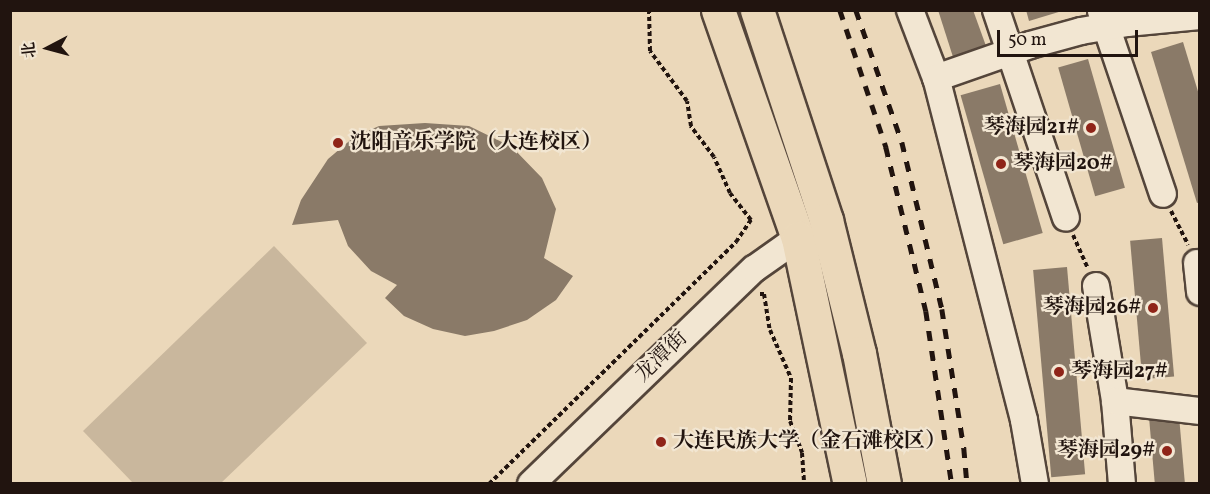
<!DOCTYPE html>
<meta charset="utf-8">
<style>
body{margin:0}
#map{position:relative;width:1210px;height:494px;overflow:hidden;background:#ebd8ba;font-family:Vollkorn,"Noto Serif SC",serif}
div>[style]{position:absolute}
.green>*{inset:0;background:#c9b79d}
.building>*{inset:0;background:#8a7a68;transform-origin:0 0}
.path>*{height:4px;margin-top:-2px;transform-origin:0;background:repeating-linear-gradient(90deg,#21140f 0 4.5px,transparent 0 7.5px)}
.roads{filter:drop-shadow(2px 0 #54453a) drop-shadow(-2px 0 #54453a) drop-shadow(0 2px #54453a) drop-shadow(0 -2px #54453a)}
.minor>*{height:26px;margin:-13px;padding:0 13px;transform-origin:13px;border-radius:13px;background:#f2e6d2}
.major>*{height:33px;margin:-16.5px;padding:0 16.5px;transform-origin:16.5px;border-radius:16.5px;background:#ebd8ba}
.rail>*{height:4.5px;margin-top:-2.25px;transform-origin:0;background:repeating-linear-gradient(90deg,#21140f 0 10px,transparent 0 20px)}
.dots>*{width:16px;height:16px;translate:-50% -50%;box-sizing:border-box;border:3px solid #f2e6d2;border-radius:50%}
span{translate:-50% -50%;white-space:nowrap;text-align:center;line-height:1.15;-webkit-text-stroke:4.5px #f2e6d2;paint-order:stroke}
.poi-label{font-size:21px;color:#21140f;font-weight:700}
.right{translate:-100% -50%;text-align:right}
.left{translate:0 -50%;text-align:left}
.street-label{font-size:21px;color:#21140f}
.frame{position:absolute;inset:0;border:12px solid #21140f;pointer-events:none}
.north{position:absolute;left:18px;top:18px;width:60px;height:60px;-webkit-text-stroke:4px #f2e6d2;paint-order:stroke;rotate:264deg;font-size:16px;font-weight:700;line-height:24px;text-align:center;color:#21140f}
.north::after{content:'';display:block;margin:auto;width:21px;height:27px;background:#21140f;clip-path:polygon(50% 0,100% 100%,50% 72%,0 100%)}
.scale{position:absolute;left:997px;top:30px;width:141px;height:27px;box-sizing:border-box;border:3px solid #21140f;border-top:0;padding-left:8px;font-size:18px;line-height:21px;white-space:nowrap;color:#21140f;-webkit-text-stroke:4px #f2e6d2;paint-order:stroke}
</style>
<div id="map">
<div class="green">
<div style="clip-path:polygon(274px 246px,367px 343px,221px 483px,133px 483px,83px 431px)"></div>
</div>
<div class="building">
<div style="clip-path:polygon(938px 10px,973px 10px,986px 46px,953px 57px)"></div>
<div style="clip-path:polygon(1026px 10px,1062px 10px,1062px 11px,1029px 21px)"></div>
<div style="clip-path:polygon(1183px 42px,1200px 98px,1200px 202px,1197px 203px,1151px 52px)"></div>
<div style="left:1088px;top:59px;width:134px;height:31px;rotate:74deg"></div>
<div style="left:1000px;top:84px;width:155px;height:41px;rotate:74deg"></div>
<div style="clip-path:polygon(425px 123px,469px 126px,512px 147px,542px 178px,556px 209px,544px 258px,573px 276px,556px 300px,527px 320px,494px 331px,465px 336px,433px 329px,404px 316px,385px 298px,397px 285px,371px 271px,348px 246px,338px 220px,292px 225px,301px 200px,328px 159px,354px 137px,379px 126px)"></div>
<div style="left:1162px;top:238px;width:139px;height:32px;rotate:85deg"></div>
<div style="left:1067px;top:267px;width:208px;height:34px;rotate:85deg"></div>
<div style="left:1179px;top:416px;width:68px;height:30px;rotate:85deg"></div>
</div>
<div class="path">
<div style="left:1171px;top:211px;width:38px;rotate:63deg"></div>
<div style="left:1073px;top:235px;width:35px;rotate:66deg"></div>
<div style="left:760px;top:294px;width:4px"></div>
<div style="left:764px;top:294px;width:36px;rotate:81deg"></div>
<div style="left:770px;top:330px;width:52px;rotate:66.4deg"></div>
<div style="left:791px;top:378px;width:43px;rotate:91.3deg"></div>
<div style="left:790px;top:421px;width:34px;rotate:69deg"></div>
<div style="left:802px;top:453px;width:31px;rotate:86deg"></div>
<div style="left:489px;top:484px;width:346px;rotate:-44.4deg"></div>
<div style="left:736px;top:242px;width:27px;rotate:-56deg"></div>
<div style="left:751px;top:220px;width:34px;rotate:-128deg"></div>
<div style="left:730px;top:193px;width:39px;rotate:-114deg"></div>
<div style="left:714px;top:157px;width:39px;rotate:-127deg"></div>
<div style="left:691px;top:126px;width:25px;rotate:-99deg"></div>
<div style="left:687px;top:101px;width:62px;rotate:-126.5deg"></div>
<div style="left:650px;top:51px;width:41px;rotate:-91.4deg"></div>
</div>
<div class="roads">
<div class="minor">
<div style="left:910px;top:10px;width:73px;rotate:69.1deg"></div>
<div style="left:996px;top:10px;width:219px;rotate:71.4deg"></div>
<div style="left:1101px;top:11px;width:193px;rotate:71.3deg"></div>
<div style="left:1197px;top:263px;width:29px;rotate:84deg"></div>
<div style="left:1096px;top:286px;width:117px;rotate:80.6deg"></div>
<div style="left:1115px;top:401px;width:83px;rotate:85.2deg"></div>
<div style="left:1115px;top:401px;width:86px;rotate:6.7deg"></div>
<div style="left:531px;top:484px;width:310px;rotate:-44deg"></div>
<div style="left:754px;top:269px;width:54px;rotate:-35.2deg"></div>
<div style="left:1035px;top:484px;width:65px;rotate:-99.8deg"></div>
<div style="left:1024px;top:420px;width:353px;rotate:-104.4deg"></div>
<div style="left:936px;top:78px;width:100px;rotate:-19.3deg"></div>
<div style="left:1030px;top:45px;width:53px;rotate:-15.4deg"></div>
<div style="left:1081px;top:31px;width:47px;rotate:-9.9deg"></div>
<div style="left:1127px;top:23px;width:73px;rotate:-5.5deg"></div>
</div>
<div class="major">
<div style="left:718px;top:10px;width:242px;rotate:70.7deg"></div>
<div style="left:798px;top:238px;width:251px;rotate:78.1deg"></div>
<div style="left:757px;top:10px;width:221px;rotate:71.8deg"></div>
<div style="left:826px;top:220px;width:137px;rotate:76.1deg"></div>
<div style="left:859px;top:353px;width:133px;rotate:79.2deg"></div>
</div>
</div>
<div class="rail">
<div style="left:840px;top:10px;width:145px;rotate:71.4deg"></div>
<div style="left:886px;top:147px;width:169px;rotate:76.3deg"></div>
<div style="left:926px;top:311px;width:175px;rotate:81.5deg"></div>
<div style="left:856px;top:10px;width:140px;rotate:70.8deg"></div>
<div style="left:902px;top:142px;width:172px;rotate:76.5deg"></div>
<div style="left:942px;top:309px;width:141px;rotate:81deg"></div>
<div style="left:964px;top:448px;width:36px;rotate:85deg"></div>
</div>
<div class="dots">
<div style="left:1091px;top:128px;background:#8f2418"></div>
<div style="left:338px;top:143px;background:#8f2418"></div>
<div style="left:1001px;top:164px;background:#8f2418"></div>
<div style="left:1153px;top:308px;background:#8f2418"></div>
<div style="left:1059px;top:372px;background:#8f2418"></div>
<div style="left:661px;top:442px;background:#8f2418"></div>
<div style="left:1167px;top:451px;background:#8f2418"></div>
</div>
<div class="poi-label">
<span class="right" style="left:1079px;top:128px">琴海园21#</span>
<span class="left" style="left:350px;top:143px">沈阳音乐学院（大连校区）</span>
<span class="left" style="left:1013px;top:164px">琴海园20#</span>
<span class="right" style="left:1141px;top:308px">琴海园26#</span>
<span class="left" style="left:1071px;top:372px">琴海园27#</span>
<span class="left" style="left:673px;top:442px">大连民族大学（金石滩校区）</span>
<span class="right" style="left:1155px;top:451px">琴海园29#</span>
</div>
<div class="street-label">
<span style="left:662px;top:357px;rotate:-44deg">龙潭街</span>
</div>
<div class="frame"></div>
<div class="north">北</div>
<div class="scale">50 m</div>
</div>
